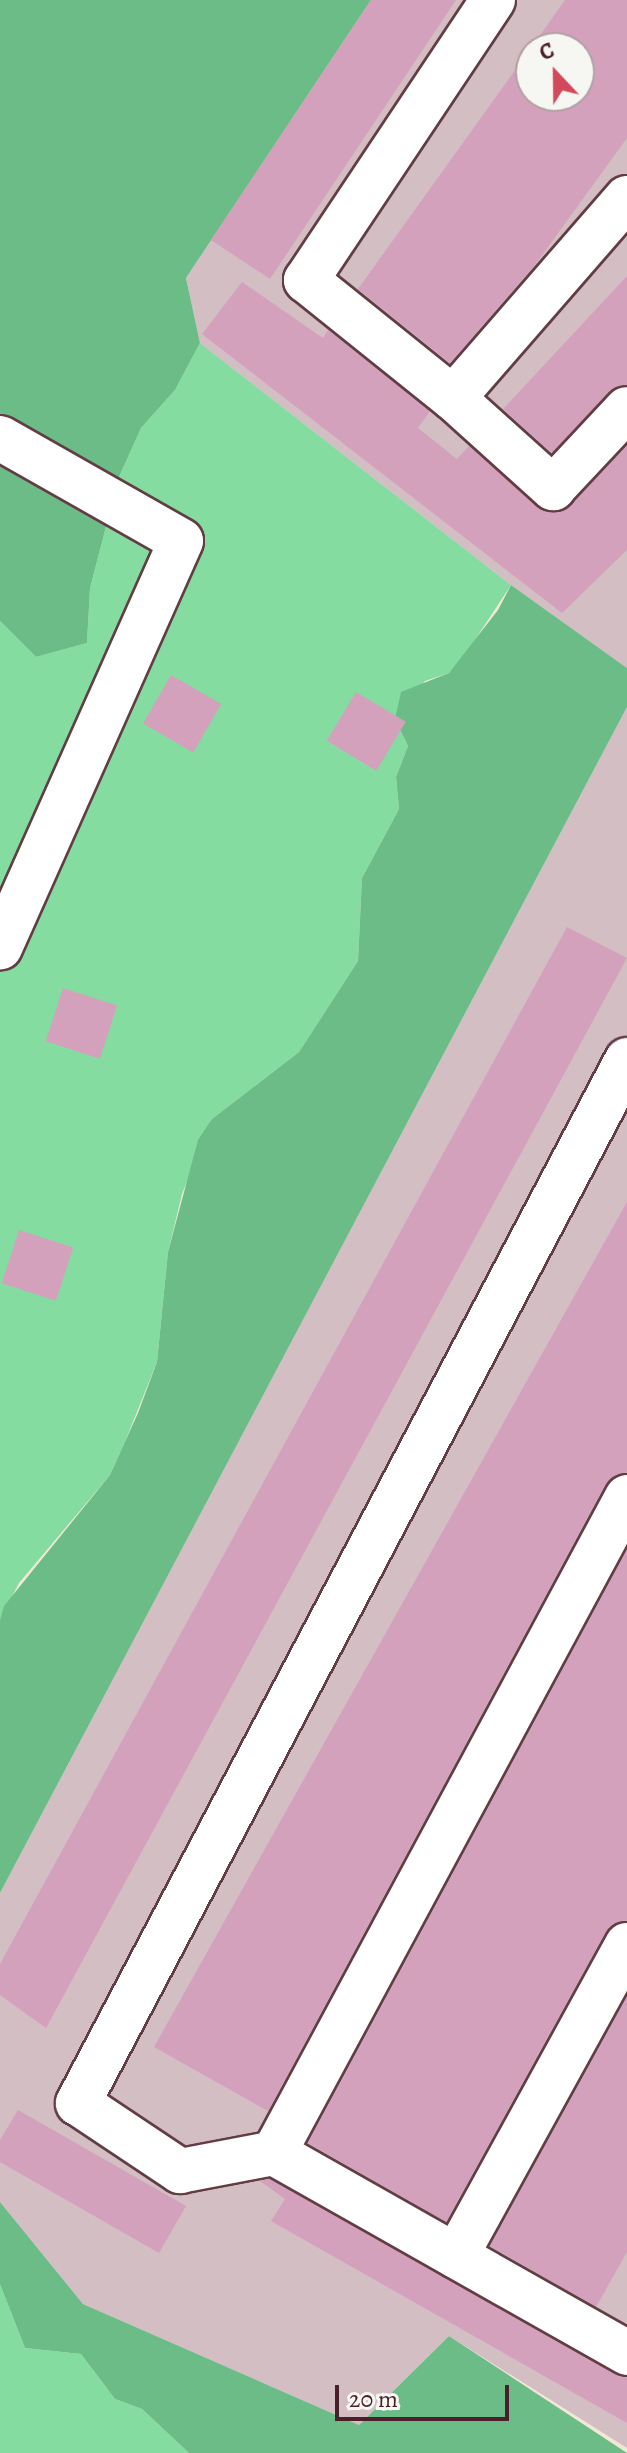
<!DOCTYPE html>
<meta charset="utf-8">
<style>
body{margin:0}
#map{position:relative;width:627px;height:2453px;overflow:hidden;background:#f2e9d5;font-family:Alegreya,serif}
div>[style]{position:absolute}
.industrial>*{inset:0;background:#d2bec3}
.green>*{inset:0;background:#84dca1}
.forest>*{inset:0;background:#6bbc87}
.building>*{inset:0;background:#d4a1bd;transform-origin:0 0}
.roads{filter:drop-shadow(2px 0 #633d44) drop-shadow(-2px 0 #633d44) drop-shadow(0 2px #633d44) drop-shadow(0 -2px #633d44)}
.minor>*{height:44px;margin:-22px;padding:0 22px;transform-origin:22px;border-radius:22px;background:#fff}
span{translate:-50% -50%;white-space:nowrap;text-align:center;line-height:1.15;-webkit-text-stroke:7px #f6f6f2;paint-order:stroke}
.north{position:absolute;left:515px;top:32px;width:80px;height:80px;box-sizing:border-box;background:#f6f6f2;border:2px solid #b1a0a2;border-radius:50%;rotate:338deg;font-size:22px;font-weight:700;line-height:32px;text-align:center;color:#4a1f2b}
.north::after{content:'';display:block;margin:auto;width:28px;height:36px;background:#d1495b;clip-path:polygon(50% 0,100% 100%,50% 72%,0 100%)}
.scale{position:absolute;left:335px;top:2385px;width:174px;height:36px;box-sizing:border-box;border:4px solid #4a1f2b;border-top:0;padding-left:10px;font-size:24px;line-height:28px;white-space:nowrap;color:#4a1f2b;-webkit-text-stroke:6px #f6f6f2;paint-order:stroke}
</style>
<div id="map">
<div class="industrial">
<div style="clip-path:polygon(evenodd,371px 0,627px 0,627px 668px,511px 585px,200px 343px,186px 278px,371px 0,531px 48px,579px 48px,579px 96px,531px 96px,531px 48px)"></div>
<div style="clip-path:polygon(627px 707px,627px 2448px,449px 2336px,359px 2425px,83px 2304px,0 2202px,0 1893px)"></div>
</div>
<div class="green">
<div style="clip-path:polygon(200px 343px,511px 585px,467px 652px,449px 673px,425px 681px,395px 719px,408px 746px,396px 777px,399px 809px,362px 878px,358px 961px,299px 1052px,212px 1119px,182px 1194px,168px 1252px,157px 1362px,124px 1444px,110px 1475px,19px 1583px,0 1620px,0 621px,36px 657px,87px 643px,90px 588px,119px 477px,141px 428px,175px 390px)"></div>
<div style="clip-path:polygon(0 2284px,25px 2348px,81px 2354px,115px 2399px,142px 2409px,189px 2453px,0 2453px)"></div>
</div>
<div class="forest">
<div style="clip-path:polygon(0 0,371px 0,186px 278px,200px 343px,175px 390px,141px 428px,119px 477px,90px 588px,87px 643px,36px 657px,0 621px)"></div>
<div style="clip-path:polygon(511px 585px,627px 668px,627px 707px,0 1893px,0 1620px,4px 1606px,110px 1475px,138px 1413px,157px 1362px,168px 1252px,198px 1140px,212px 1119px,299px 1052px,358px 961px,362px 878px,399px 809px,396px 777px,408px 746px,395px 719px,401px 692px,449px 673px,498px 610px)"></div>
<div style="clip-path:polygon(0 2202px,83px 2304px,359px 2425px,449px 2336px,627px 2453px,189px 2453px,142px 2409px,115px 2399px,81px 2354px,25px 2348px,0 2284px)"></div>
</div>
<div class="building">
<div style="clip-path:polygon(371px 0,456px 0,270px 279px,211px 240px)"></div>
<div style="clip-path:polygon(565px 0,627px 0,627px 138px,535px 265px,450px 363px,358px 289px,531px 48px,531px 96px,579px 96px,579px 48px,531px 48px)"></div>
<div style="clip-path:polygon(627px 276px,627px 385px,609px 392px,552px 453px,503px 409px)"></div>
<div style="clip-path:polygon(242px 282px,323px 338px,328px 330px,430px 411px,418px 428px,457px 459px,469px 446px,547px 512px,571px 505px,627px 446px,627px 550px,562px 613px,202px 334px)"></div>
<div style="left:171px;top:675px;width:58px;height:56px;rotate:30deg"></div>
<div style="left:356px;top:692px;width:58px;height:57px;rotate:31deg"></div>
<div style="clip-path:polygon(567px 927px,627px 958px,46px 2028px,0 1995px,0 1964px)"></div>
<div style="left:63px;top:988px;width:57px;height:56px;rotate:18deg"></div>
<div style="clip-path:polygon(627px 1202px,627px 1472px,605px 1485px,268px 2111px,154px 2047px)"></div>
<div style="left:19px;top:1230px;width:57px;height:56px;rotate:18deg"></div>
<div style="clip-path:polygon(627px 1550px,627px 1920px,605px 1933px,446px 2222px,308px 2143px)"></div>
<div style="clip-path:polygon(627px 1997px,627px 2252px,596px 2307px,490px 2246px)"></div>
<div style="clip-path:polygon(18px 2110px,186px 2206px,159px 2253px,0 2162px,0 2140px)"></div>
<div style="clip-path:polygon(270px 2179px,627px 2378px,627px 2423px,271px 2221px,285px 2199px,260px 2181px)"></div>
</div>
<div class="roads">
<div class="minor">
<div style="left:493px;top:0;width:337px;rotate:123.7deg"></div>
<div style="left:306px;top:280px;width:189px;rotate:38.8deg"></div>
<div style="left:453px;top:398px;width:135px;rotate:42deg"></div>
<div style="left:553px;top:488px;width:108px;rotate:-46.9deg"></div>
<div style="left:453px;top:398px;width:265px;rotate:-49deg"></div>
<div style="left:0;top:438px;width:208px;rotate:29.6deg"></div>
<div style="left:181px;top:541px;width:445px;rotate:114deg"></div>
<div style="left:627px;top:1060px;width:1179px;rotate:117.76deg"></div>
<div style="left:78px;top:2103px;width:123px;rotate:33.7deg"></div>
<div style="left:180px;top:2171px;width:96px;rotate:-10.8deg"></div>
<div style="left:274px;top:2153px;width:406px;rotate:29.5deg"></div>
<div style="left:274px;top:2153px;width:745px;rotate:-61.71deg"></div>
<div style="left:456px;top:2256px;width:355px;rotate:-61.2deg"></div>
</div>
</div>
<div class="north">С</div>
<div class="scale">20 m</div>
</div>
